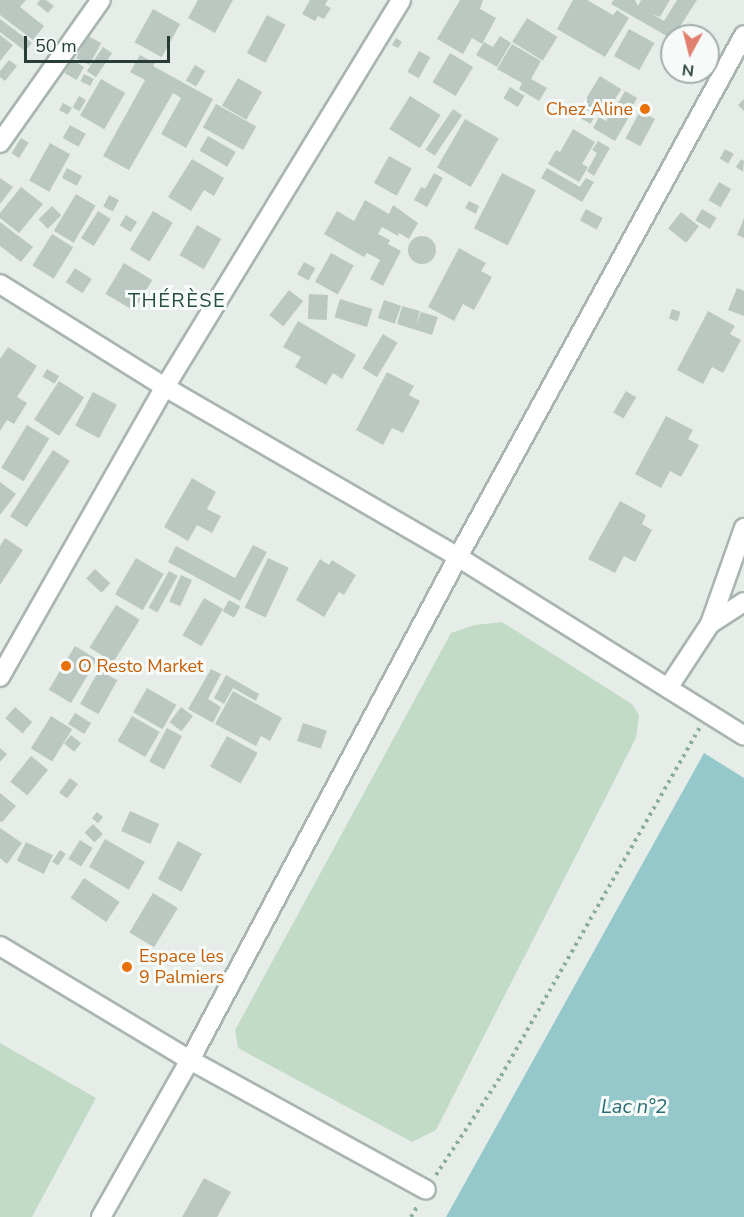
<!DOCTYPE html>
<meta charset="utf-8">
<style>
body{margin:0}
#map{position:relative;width:744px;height:1217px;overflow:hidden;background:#e6ede9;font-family:"Nunito Sans",sans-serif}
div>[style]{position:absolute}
.green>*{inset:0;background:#c2dbc6}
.water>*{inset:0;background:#95c8cb}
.building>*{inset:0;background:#bbc8c2;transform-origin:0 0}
.round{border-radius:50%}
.path>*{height:4px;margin-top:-2px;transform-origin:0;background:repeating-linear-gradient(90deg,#8aad9f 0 3px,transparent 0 7.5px)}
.roads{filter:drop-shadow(2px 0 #a9b5af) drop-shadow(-2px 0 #a9b5af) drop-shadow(0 2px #a9b5af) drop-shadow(0 -2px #a9b5af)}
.street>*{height:18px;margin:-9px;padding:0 9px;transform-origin:9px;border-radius:9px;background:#fff}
.dots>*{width:16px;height:16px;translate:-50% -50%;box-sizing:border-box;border:3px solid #f6faf8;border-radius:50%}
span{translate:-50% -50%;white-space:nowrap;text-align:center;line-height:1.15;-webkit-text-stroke:6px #f6faf8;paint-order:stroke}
.food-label{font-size:18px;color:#c56008}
.right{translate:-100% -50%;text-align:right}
.left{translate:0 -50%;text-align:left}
.neighbourhood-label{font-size:20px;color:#254d3f;letter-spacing:1.5px}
.water-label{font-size:20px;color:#276d73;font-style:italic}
.north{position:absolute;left:660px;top:24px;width:60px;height:60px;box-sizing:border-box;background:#f6faf8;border:2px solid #a3aeaa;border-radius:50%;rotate:187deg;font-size:16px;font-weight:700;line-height:24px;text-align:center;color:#273d35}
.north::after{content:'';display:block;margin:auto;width:21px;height:27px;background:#e2806f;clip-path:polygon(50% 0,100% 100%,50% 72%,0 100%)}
.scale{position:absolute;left:24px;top:36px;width:146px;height:27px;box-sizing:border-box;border:3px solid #273d35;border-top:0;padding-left:8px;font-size:18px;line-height:21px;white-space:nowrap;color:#273d35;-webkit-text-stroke:4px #f6faf8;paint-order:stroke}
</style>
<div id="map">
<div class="green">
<div style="clip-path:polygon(502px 622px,632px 704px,639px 715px,636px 738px,436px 1130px,412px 1142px,238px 1048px,235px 1030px,451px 633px,475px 625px)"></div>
<div style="clip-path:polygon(0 1043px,96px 1098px,32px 1217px,0 1217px)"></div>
</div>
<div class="water">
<div style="clip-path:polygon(704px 753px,744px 778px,744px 1217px,446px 1217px)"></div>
</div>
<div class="building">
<div style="clip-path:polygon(0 0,26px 0,20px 7px,44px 26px,33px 40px,0 15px)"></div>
<div style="clip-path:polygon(40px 0,46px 0,54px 6px,48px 13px,37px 4px)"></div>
<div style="clip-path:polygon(198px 0,233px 0,215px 33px,188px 18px)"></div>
<div style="clip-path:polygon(310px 0,328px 0,325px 5px,331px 8px,324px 19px,318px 16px,315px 21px,302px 14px)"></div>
<div style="clip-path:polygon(460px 0,483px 0,480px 9px,496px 18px,482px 44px,472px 38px,463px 54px,437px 39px)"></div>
<div style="clip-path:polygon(573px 0,587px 0,613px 15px,617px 10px,629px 18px,605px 57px,557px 29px)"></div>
<div style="clip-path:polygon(614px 0,635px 0,638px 6px,641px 0,670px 0,660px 17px,652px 14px,664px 21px,677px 0,697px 0,672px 39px,611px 4px)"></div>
<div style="left:153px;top:9px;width:31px;height:38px;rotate:29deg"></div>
<div style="left:267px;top:15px;width:21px;height:43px;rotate:28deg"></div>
<div style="left:527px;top:18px;width:36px;height:28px;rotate:32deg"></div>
<div style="clip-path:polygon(0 19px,32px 43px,25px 51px,0 32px)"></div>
<div style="left:629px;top:29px;width:29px;height:31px;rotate:29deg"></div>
<div style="clip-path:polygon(0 35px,13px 45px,0 61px)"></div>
<div style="left:88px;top:36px;width:15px;height:25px;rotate:28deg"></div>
<div style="clip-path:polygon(500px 36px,511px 43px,497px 67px,476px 55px,484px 42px,493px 47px)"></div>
<div style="clip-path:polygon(396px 38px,402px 42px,398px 48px,392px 45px)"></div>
<div style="clip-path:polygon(512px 44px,541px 61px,531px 79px,547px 88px,539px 101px,519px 89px,522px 83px,497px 69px)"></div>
<div style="left:103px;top:47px;width:11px;height:29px;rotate:34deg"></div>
<div style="left:419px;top:51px;width:13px;height:24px;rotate:29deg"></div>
<div style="left:450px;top:53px;width:27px;height:34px;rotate:31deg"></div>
<div style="clip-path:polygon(140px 55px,155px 63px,153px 66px,213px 99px,186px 148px,161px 134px,181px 98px,173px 93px,129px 170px,103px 156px,145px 80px,130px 72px)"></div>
<div style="clip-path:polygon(9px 60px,17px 66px,5px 81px,0 77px,0 71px)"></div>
<div style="left:72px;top:60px;width:14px;height:15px;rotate:30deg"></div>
<div style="left:195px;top:65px;width:12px;height:18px;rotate:31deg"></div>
<div style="left:84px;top:74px;width:11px;height:8px;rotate:27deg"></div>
<div style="left:600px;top:76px;width:25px;height:32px;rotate:32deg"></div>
<div style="left:238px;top:78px;width:28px;height:32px;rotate:30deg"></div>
<div style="left:101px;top:79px;width:28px;height:42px;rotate:30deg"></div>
<div style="left:510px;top:87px;width:17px;height:13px;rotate:31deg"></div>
<div style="left:625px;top:91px;width:14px;height:16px;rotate:30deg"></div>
<div style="left:79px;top:96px;width:8px;height:13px;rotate:30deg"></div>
<div style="left:410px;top:96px;width:36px;height:39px;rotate:32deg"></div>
<div style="clip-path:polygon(744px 99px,744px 111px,738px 105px)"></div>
<div style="left:63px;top:103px;width:10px;height:8px;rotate:29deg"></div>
<div style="left:216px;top:104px;width:46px;height:27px;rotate:29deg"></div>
<div style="left:585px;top:107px;width:13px;height:12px;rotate:29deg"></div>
<div style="clip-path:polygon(614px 108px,629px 117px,615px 141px,593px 128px,599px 117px,606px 121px)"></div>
<div style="left:453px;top:109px;width:11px;height:49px;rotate:34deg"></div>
<div style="left:640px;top:111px;width:17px;height:31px;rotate:28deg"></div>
<div style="left:465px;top:119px;width:39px;height:56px;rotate:30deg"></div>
<div style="left:70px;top:125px;width:18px;height:15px;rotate:29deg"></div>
<div style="clip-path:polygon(573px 129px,595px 142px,582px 164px,588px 167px,579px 182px,548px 164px,556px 150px,560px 152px)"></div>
<div style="left:208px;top:136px;width:32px;height:17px;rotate:30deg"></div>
<div style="left:21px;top:138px;width:9px;height:18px;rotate:32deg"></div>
<div style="clip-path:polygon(598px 141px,610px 148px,594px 176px,587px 171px,597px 153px,592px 150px)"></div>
<div style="left:50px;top:143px;width:23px;height:43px;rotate:29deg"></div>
<div style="left:725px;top:149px;width:10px;height:11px;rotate:29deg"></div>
<div style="left:389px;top:156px;width:26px;height:31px;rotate:29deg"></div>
<div style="clip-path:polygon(192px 159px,224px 178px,214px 196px,204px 190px,191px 211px,168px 197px)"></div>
<div style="clip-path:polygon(741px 159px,744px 161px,743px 172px,736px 167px)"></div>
<div style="left:67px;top:168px;width:17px;height:11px;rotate:28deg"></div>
<div style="clip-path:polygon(547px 168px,580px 187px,586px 178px,594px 182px,582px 202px,541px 178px)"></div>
<div style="clip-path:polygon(434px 173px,443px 178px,427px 207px,414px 200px,421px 187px,425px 189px)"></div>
<div style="left:502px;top:173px;width:38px;height:62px;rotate:27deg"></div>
<div style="clip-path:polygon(0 178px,13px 187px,0 204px)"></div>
<div style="left:719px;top:182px;width:14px;height:21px;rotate:30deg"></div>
<div style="clip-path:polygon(21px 187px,43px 204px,19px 233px,0 218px,0 213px)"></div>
<div style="left:76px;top:194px;width:23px;height:43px;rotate:31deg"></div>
<div style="left:109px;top:195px;width:11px;height:13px;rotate:27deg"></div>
<div style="clip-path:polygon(365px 200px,389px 214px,393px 205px,418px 223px,409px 239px,399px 233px,398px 236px,382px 227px,378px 234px,390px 240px,388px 244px,401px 251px,383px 286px,370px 279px,380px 260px,367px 253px,364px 257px,324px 234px,337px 211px,354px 221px)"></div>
<div style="clip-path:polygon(469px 201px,479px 206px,476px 214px,465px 208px)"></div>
<div style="left:52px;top:206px;width:13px;height:19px;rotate:45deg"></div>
<div style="left:586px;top:209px;width:19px;height:13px;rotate:28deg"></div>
<div style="left:702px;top:209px;width:17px;height:13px;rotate:31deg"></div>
<div style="left:98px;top:211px;width:15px;height:32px;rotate:32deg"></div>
<div style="left:153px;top:211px;width:23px;height:45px;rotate:31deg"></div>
<div style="left:681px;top:212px;width:23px;height:21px;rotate:38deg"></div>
<div style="left:126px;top:215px;width:13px;height:12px;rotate:32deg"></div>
<div style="clip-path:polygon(744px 218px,744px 238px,737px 235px)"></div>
<div style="clip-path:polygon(0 222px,33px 247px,21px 262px,0 246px)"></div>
<div style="left:197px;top:225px;width:28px;height:35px;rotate:30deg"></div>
<div style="left:52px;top:234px;width:25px;height:37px;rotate:32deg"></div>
<div class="round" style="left:408px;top:236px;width:28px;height:28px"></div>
<div style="clip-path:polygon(459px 248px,486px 263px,481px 271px,492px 277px,474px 310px,463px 304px,454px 321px,428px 307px)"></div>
<div style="left:331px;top:253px;width:26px;height:33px;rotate:29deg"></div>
<div style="left:304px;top:262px;width:13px;height:14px;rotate:29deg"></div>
<div style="left:124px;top:263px;width:33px;height:36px;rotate:31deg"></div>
<div style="left:75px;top:268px;width:20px;height:17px;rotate:33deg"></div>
<div style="clip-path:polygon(737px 288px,744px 291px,744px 316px,728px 310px)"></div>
<div style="left:289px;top:290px;width:18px;height:32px;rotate:38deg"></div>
<div style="left:309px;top:294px;width:19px;height:25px;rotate:3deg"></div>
<div style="left:340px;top:299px;width:34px;height:19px;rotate:17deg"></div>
<div style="left:384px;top:300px;width:18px;height:19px;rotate:19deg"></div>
<div style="clip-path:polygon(402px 306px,420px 311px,416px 324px,421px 312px,438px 317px,432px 335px,397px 324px)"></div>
<div style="left:672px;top:309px;width:9px;height:10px;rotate:18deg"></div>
<div style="clip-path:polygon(708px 311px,735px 326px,730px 334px,741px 340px,723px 373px,712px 367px,703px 384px,677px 370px)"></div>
<div style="clip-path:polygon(298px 321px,356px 355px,342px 379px,333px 373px,326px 385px,295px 367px,301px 357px,283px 347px)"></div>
<div style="left:383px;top:334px;width:17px;height:40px;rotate:31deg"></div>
<div style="clip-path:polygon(8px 347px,37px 366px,17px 397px,27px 403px,14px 424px,7px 420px,0 431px,0 359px)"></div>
<div style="left:47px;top:369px;width:14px;height:9px;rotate:30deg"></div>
<div style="clip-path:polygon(387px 372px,414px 386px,409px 395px,420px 401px,403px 433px,392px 428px,383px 445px,356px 430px)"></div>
<div style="left:59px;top:381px;width:30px;height:46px;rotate:33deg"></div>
<div style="left:626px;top:391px;width:12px;height:25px;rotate:31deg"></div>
<div style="left:93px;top:392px;width:27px;height:38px;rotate:28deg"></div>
<div style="clip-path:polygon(666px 416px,693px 430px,688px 439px,699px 445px,681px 477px,670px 471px,661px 488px,635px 474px)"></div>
<div style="left:27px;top:425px;width:26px;height:50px;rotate:31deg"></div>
<div style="left:53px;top:450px;width:20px;height:79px;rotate:33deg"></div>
<div style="clip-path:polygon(192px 478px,216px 492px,207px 509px,221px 516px,212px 533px,197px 525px,188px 541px,164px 527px)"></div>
<div style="clip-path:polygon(0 482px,16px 494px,0 515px)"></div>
<div style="clip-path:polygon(620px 501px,646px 515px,642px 524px,652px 530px,635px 562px,624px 556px,615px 573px,588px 559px)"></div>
<div style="clip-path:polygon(5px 538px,23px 550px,0 585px,0 546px)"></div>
<div style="clip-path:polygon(253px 545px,267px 552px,240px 601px,168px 562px,176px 546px,235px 578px)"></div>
<div style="left:136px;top:558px;width:32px;height:42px;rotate:30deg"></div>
<div style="left:268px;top:558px;width:23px;height:55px;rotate:25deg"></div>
<div style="clip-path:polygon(320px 559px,329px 565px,332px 560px,356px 575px,344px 595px,339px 592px,324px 617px,296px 600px)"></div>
<div style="left:95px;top:569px;width:21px;height:13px;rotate:43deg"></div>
<div style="left:169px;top:571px;width:10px;height:42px;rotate:29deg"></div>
<div style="left:181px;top:575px;width:12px;height:29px;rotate:24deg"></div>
<div style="left:204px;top:598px;width:22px;height:43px;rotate:30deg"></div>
<div style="left:229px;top:600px;width:13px;height:13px;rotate:29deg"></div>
<div style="left:116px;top:605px;width:28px;height:50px;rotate:32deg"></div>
<div style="left:75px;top:646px;width:26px;height:51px;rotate:31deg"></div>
<div style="clip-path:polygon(211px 669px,221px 674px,208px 699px,221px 707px,213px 723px,188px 709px)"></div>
<div style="left:99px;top:670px;width:21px;height:39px;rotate:29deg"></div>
<div style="clip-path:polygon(226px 675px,259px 694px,256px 701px,233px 688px,224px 704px,214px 698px)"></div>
<div style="left:147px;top:688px;width:34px;height:28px;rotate:30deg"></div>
<div style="clip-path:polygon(233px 691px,282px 718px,270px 741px,261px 736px,256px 746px,215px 724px)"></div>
<div style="left:15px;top:707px;width:23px;height:15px;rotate:41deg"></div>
<div style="left:181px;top:707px;width:15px;height:19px;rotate:37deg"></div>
<div style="left:75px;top:713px;width:19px;height:13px;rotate:32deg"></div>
<div style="left:51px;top:716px;width:25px;height:38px;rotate:32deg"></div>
<div style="left:132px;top:716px;width:32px;height:29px;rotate:30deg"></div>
<div style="left:303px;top:723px;width:25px;height:19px;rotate:18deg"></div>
<div style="left:167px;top:728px;width:17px;height:38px;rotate:28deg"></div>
<div style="left:71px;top:735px;width:13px;height:11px;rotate:39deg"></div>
<div style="left:227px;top:736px;width:35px;height:35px;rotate:29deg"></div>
<div style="clip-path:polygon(0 748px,7px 754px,0 762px)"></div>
<div style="left:31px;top:756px;width:22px;height:33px;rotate:39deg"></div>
<div style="left:70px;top:778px;width:10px;height:18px;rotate:37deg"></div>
<div style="clip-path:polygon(0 793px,16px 806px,2px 822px,0 821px)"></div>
<div style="left:130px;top:811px;width:32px;height:22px;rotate:24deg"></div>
<div style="left:97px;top:812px;width:8px;height:8px;rotate:40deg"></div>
<div style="left:93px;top:824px;width:14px;height:12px;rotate:45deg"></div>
<div style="clip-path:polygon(0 828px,22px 843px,7px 864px,0 858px)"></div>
<div style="left:105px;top:839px;width:46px;height:32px;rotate:30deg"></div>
<div style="left:80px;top:840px;width:15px;height:22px;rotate:32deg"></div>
<div style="left:178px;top:841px;width:27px;height:43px;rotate:28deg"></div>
<div style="left:26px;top:842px;width:30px;height:21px;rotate:26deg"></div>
<div style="left:60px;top:850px;width:7px;height:14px;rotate:34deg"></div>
<div style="left:84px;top:878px;width:43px;height:24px;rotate:34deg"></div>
<div style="left:153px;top:893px;width:29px;height:46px;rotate:31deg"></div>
<div style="clip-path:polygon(204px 1178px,231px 1192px,217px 1217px,182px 1217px)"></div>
</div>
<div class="path">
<div style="left:436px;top:1175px;width:118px;rotate:-56.7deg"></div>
<div style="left:501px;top:1076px;width:402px;rotate:-60.3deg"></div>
<div style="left:411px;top:1217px;width:14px;rotate:-60deg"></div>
</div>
<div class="roads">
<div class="street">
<div style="left:0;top:143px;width:175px;rotate:-54.8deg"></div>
<div style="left:0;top:284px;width:195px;rotate:32deg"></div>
<div style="left:165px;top:387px;width:339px;rotate:30.1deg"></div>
<div style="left:458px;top:557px;width:337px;rotate:32deg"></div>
<div style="left:710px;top:624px;width:102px;rotate:-70.5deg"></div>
<div style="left:0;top:677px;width:334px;rotate:-60.4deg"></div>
<div style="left:165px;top:387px;width:453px;rotate:-58.6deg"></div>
<div style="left:668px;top:688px;width:77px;rotate:-56.7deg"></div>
<div style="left:710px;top:624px;width:40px;rotate:-32.9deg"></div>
<div style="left:0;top:946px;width:222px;rotate:31deg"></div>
<div style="left:190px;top:1060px;width:269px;rotate:28.8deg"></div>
<div style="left:101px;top:1217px;width:180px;rotate:-60.5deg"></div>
<div style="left:190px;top:1060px;width:570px;rotate:-61.95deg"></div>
<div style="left:458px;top:557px;width:595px;rotate:-61.28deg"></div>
</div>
</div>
<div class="dots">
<div style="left:645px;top:109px;background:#e8710a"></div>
<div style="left:66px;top:666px;background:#e8710a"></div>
<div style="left:127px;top:967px;background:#e8710a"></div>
</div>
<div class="food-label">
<span class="right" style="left:633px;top:109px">Chez Aline</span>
<span class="left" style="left:78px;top:666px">O Resto Market</span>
<span class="left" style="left:139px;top:967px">Espace les<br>9 Palmiers</span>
</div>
<div class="neighbourhood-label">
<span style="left:177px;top:300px">THÉRÈSE</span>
</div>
<div class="water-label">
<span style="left:634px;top:1106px">Lac n°2</span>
</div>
<div class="north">N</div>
<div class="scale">50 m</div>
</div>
